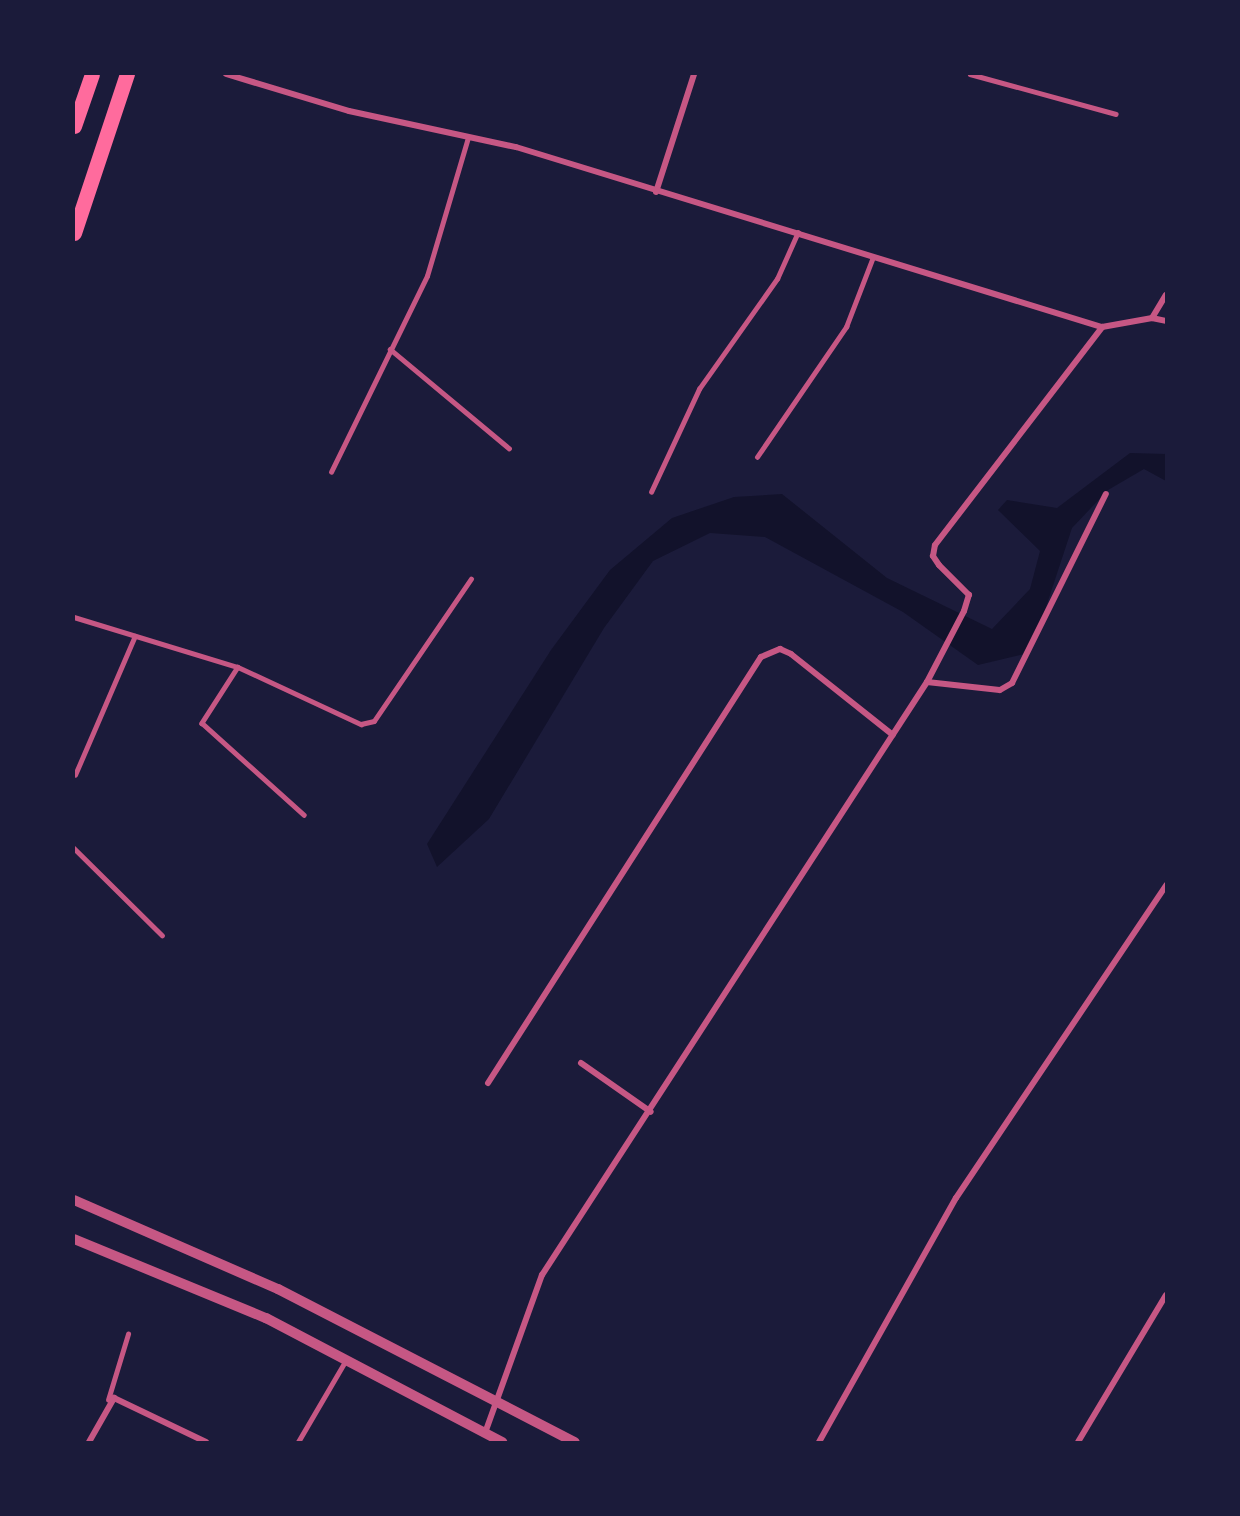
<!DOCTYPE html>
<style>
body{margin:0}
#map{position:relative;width:1240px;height:1516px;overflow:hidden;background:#1b1b3a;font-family:Raleway,sans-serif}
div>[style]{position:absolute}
.water>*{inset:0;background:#12122b}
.service>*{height:4.5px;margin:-2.25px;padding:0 2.25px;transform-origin:2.25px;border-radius:2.25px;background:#c65784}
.minor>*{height:6px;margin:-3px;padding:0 3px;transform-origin:3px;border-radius:3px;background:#c65784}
.tertiary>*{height:10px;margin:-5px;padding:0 5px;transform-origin:5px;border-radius:5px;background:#c65784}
.primary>*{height:15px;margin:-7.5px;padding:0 7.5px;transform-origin:7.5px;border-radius:7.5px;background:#ff6b9d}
span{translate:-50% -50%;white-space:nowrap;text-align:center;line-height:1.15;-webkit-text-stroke:6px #1b1b3a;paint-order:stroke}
.frame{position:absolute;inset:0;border:75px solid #1b1b3a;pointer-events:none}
</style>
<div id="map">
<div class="water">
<div style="clip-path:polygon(1130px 453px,1166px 454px,1166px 481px,1144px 469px,1108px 490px,1072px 528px,1044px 613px,1024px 654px,978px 665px,903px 612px,765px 537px,710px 533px,653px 561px,604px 628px,489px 819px,437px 867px,427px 844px,551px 650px,610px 570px,672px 518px,734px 497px,782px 494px,887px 578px,992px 629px,1030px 589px,1040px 551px,998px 510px,1007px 500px,1057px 508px)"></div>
</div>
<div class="service">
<div style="left:970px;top:74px;width:151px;rotate:15.3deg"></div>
<div style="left:390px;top:349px;width:155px;rotate:39.8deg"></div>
<div style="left:757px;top:457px;width:158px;rotate:-55.6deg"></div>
<div style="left:846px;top:327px;width:75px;rotate:-68.9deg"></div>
<div style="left:331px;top:472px;width:218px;rotate:-63.9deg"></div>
<div style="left:427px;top:276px;width:144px;rotate:-73.5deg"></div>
<div style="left:651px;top:492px;width:114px;rotate:-65deg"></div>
<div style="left:699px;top:389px;width:135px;rotate:-54.7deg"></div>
<div style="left:777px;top:279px;width:51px;rotate:-65.9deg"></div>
<div style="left:74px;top:617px;width:171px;rotate:17deg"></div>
<div style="left:238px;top:667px;width:136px;rotate:24.9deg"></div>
<div style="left:361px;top:724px;width:13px;rotate:-13deg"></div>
<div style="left:374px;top:721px;width:172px;rotate:-55.7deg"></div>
<div style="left:238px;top:667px;width:67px;rotate:122.7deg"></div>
<div style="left:202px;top:723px;width:137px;rotate:42deg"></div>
<div style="left:75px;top:775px;width:151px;rotate:-66.7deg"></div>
<div style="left:74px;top:848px;width:124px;rotate:44.7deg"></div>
<div style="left:108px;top:1400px;width:69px;rotate:-73.1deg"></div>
<div style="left:298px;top:1442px;width:95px;rotate:-59.7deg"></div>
</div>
<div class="minor">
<div style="left:226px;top:74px;width:128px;rotate:16.7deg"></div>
<div style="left:349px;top:111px;width:171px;rotate:12.2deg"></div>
<div style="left:516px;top:147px;width:613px;rotate:17.08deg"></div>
<div style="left:1102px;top:327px;width:51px;rotate:-10.2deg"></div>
<div style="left:1152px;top:318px;width:14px;rotate:12deg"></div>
<div style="left:656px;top:192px;width:124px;rotate:-72.1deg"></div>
<div style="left:1152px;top:318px;width:27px;rotate:-59deg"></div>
<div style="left:927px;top:682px;width:73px;rotate:6.3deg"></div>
<div style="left:1000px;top:690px;width:14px;rotate:-30deg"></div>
<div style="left:1012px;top:683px;width:211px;rotate:-63.6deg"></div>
<div style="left:581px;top:1063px;width:85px;rotate:35deg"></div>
<div style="left:488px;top:1083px;width:506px;rotate:-57.35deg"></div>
<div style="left:761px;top:657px;width:21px;rotate:-23deg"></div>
<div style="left:780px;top:649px;width:12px;rotate:24deg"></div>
<div style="left:791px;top:654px;width:130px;rotate:38.5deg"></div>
<div style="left:485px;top:1433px;width:168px;rotate:-70.2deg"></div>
<div style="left:542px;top:1275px;width:707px;rotate:-57.01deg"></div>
<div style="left:927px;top:682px;width:80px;rotate:-62.5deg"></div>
<div style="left:964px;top:611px;width:17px;rotate:-73deg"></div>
<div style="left:969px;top:595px;width:42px;rotate:-135deg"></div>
<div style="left:939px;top:565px;width:11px;rotate:-124deg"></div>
<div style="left:933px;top:556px;width:11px;rotate:-80deg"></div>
<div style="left:935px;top:545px;width:275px;rotate:-52.5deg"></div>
<div style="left:89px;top:1442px;width:51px;rotate:-60.4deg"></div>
<div style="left:114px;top:1398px;width:102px;rotate:25.6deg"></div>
<div style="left:819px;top:1442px;width:280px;rotate:-60.7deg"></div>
<div style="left:956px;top:1198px;width:377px;rotate:-56.1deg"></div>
<div style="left:1078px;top:1442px;width:171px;rotate:-59.1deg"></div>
</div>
<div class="tertiary">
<div style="left:74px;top:1200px;width:223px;rotate:23.6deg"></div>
<div style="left:278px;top:1289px;width:334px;rotate:27.3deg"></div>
<div style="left:74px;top:1239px;width:208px;rotate:22.4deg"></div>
<div style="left:266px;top:1318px;width:267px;rotate:27.7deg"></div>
</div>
<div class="primary">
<div style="left:74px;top:126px;width:55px;rotate:-70.9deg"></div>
<div style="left:74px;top:233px;width:168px;rotate:-71.6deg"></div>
</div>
<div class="frame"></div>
</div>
